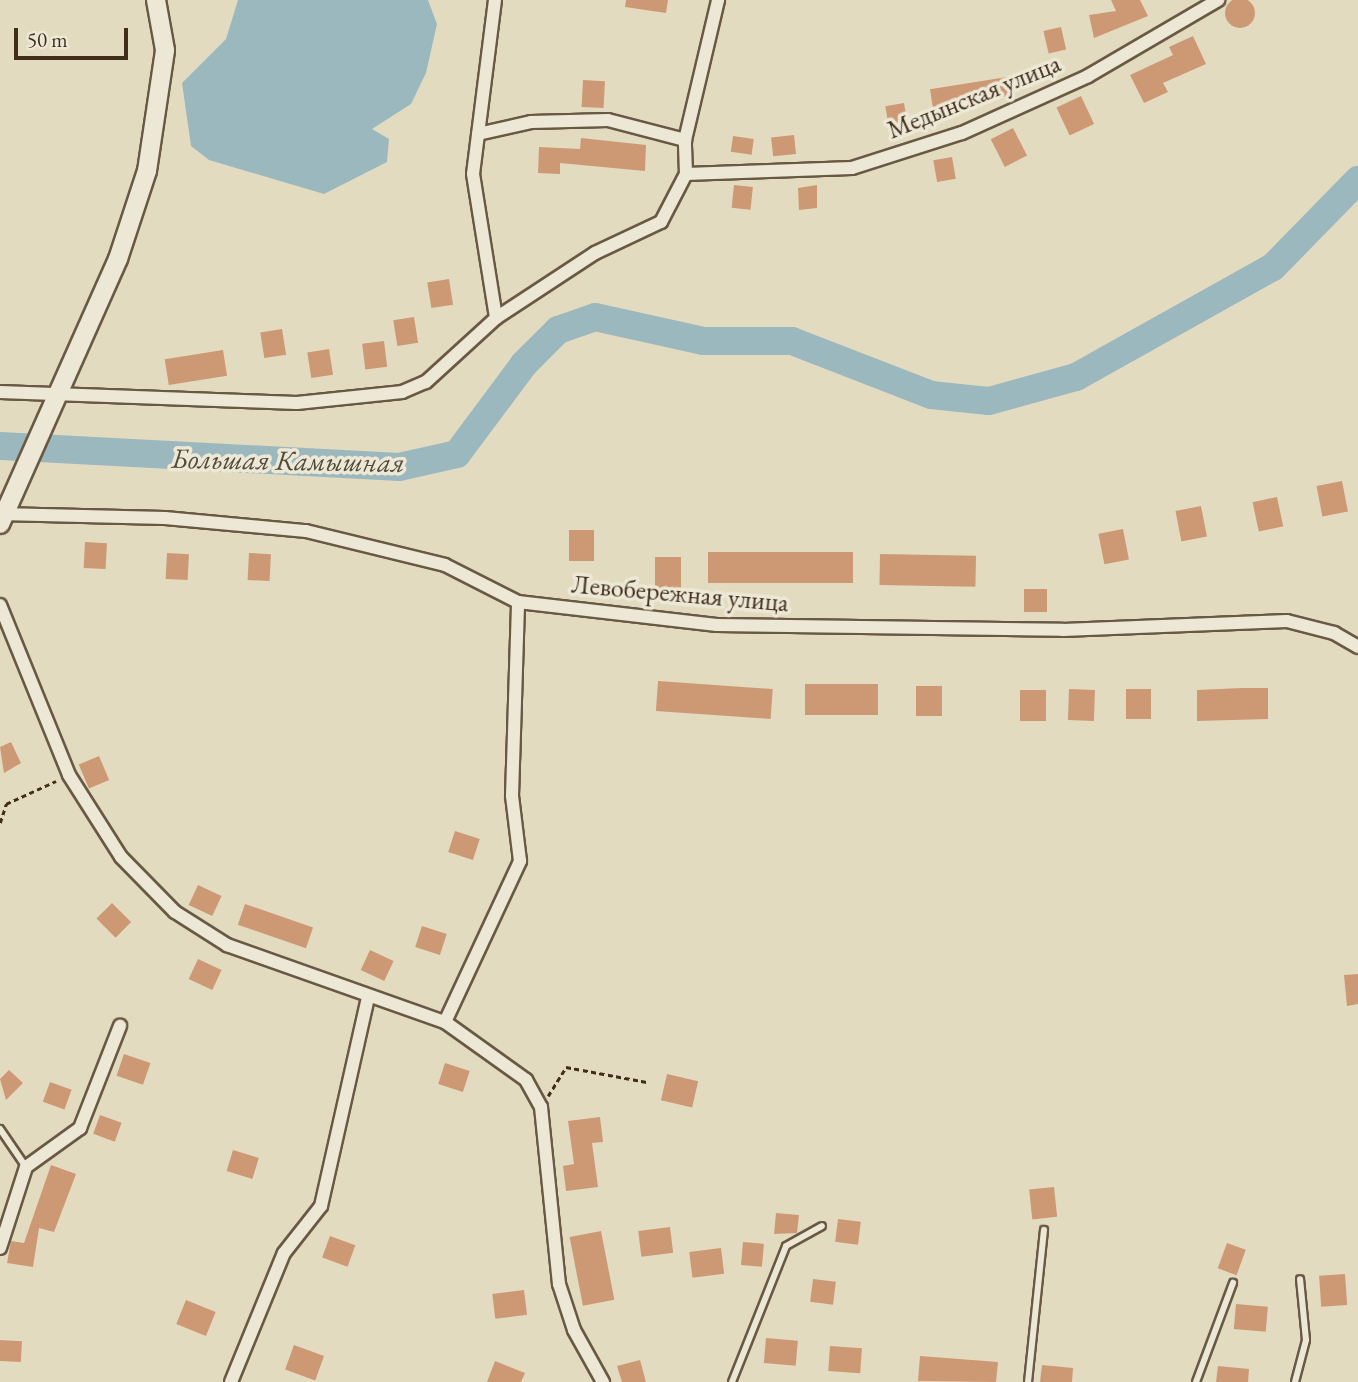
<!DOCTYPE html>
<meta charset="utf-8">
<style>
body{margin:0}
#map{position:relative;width:1358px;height:1382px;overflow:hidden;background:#e3dbc0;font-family:"EB Garamond",serif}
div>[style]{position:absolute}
.water>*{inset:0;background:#9cb8bf}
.river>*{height:28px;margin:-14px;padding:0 14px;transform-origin:14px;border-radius:14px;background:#9cb8bf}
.building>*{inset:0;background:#cd9975;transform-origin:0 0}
.round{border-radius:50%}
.path>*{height:2.5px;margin-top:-1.25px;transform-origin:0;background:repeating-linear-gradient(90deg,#402e1b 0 5px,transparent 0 8.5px)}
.roads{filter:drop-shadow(2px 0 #695944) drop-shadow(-2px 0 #695944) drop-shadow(0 2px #695944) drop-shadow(0 -2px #695944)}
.lane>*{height:6px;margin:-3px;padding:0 3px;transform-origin:3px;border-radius:3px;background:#ede8d6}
.street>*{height:12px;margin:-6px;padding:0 6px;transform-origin:6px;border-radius:6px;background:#ede8d6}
.secondary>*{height:18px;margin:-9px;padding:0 9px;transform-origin:9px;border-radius:9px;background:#ede8d6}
span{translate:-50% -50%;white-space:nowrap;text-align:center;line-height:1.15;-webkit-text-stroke:7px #ede8d6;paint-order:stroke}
.street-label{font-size:26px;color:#402e1b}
.water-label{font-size:28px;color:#524a3c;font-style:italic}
.scale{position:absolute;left:14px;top:28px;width:114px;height:32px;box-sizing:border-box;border:4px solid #402e1b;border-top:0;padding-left:9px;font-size:21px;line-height:24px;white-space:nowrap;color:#402e1b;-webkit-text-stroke:5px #ede8d6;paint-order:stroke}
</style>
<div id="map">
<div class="water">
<div style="clip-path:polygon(238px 0,428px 0,437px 24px,426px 73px,411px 104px,372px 129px,389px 139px,387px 162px,324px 194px,209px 160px,191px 146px,182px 83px,226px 39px)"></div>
</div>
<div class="river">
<div style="left:0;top:446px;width:400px;rotate:3deg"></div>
<div style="left:399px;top:467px;width:59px;rotate:-12.6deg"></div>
<div style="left:457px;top:454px;width:112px;rotate:-53.3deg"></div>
<div style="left:524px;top:364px;width:48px;rotate:-45deg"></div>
<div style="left:558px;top:330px;width:39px;rotate:-19deg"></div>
<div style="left:595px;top:317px;width:111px;rotate:12.5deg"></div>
<div style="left:703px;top:341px;width:89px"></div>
<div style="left:792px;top:341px;width:149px;rotate:21.2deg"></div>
<div style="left:931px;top:395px;width:58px;rotate:5.9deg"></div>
<div style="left:989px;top:401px;width:90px;rotate:-15.4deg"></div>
<div style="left:1076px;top:377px;width:226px;rotate:-29.2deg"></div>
<div style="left:1273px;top:267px;width:122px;rotate:-45.7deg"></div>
</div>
<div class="building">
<div class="round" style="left:1225px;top:-2px;width:30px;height:30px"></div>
<div style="clip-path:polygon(626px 0,668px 0,666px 13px,625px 7px)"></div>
<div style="clip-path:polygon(1111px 0,1140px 0,1148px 16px,1094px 38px,1089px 15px,1116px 11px)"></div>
<div style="left:1061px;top:27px;width:23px;height:18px;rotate:77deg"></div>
<div style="clip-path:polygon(1193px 36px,1206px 64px,1163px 83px,1168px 92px,1144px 103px,1130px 75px,1173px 55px,1169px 47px)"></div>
<div style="left:1007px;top:77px;width:19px;height:78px;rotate:81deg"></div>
<div style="left:583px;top:80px;width:22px;height:27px;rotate:3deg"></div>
<div style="left:1081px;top:96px;width:31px;height:27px;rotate:65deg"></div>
<div style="left:904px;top:103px;width:23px;height:19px;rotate:80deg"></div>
<div style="left:1013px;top:128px;width:31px;height:25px;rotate:63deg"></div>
<div style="left:794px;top:135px;width:19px;height:23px;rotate:84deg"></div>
<div style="left:733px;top:136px;width:21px;height:16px;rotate:8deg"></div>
<div style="clip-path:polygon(581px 138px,646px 145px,645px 171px,560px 163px,560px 174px,538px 173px,539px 147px,580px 149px)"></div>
<div style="left:952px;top:157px;width:22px;height:19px;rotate:80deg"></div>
<div style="left:734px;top:185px;width:19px;height:23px;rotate:6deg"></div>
<div style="clip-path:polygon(817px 185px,817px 208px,799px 210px,798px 188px)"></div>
<div style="left:449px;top:279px;width:26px;height:22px;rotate:81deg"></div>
<div style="left:414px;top:317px;width:26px;height:21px;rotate:81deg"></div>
<div style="left:282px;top:329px;width:26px;height:22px;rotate:81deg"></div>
<div style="left:384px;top:341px;width:26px;height:22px;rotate:83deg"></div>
<div style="left:329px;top:349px;width:26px;height:22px;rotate:81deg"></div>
<div style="left:223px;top:350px;width:26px;height:59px;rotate:81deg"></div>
<div style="left:1342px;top:481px;width:31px;height:26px;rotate:79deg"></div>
<div style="left:1277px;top:497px;width:30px;height:25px;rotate:78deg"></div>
<div style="left:1201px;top:506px;width:31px;height:26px;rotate:79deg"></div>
<div style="left:1123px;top:529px;width:31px;height:25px;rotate:79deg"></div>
<div style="left:569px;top:530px;width:25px;height:31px"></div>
<div style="left:85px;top:542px;width:22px;height:26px;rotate:3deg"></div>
<div style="left:853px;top:552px;width:31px;height:145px;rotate:90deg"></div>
<div style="left:167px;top:553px;width:22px;height:26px;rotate:3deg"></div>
<div style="left:249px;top:553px;width:22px;height:27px;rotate:3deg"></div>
<div style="left:880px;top:554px;width:96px;height:31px;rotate:1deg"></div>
<div style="left:655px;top:557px;width:26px;height:31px"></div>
<div style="left:1047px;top:589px;width:23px;height:23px;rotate:90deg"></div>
<div style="left:658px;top:681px;width:115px;height:30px;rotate:4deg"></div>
<div style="left:805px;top:684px;width:73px;height:31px"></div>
<div style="left:916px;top:686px;width:26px;height:30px"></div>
<div style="clip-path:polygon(1242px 688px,1268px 688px,1268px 719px,1197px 721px,1197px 690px)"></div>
<div style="left:1069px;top:689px;width:26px;height:31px;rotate:2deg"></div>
<div style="left:1126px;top:689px;width:25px;height:30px"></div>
<div style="left:1020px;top:690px;width:26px;height:31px"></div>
<div style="clip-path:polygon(11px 742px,21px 763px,4px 773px,0 747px)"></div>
<div style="left:99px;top:756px;width:26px;height:22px;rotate:67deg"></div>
<div style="left:455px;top:831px;width:26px;height:22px;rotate:18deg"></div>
<div style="left:198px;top:885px;width:26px;height:22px;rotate:25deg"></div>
<div style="left:112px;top:903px;width:27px;height:22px;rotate:45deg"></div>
<div style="left:245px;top:904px;width:72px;height:22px;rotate:19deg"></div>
<div style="left:422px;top:926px;width:26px;height:22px;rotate:18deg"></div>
<div style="left:370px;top:950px;width:26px;height:22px;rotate:25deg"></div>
<div style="left:198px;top:959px;width:26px;height:22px;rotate:25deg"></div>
<div style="clip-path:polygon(1358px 974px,1358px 1004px,1347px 1006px,1344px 975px)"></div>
<div style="left:124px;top:1054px;width:28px;height:23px;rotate:19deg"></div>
<div style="left:445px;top:1063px;width:26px;height:22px;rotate:18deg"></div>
<div style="clip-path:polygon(9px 1070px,23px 1083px,6px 1100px,0 1079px)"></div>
<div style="left:667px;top:1074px;width:32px;height:27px;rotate:13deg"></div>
<div style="left:50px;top:1082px;width:23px;height:21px;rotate:20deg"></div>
<div style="left:100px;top:1115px;width:23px;height:20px;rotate:20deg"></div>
<div style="clip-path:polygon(600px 1117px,603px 1142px,592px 1143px,598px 1187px,566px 1191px,563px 1166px,574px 1164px,568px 1121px)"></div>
<div style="left:233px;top:1150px;width:27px;height:22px;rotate:17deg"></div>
<div style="clip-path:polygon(51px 1165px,76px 1174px,54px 1232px,39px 1228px,33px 1267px,7px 1263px,11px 1241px,24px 1243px)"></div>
<div style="left:1054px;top:1187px;width:30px;height:25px;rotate:84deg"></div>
<div style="clip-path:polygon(776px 1213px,799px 1215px,797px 1233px,774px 1234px)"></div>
<div style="left:838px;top:1219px;width:23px;height:23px;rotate:7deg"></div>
<div style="left:670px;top:1227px;width:26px;height:32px;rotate:83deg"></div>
<div style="left:601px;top:1231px;width:70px;height:32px;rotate:79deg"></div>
<div style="left:330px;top:1236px;width:27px;height:23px;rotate:20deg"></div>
<div style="left:743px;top:1242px;width:21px;height:23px;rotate:5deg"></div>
<div style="left:1227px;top:1243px;width:20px;height:27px;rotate:20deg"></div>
<div style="left:721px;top:1248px;width:26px;height:32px;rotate:83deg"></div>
<div style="left:1345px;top:1274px;width:31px;height:26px;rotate:86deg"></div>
<div style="left:813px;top:1279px;width:23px;height:23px;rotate:7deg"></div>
<div style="left:524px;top:1290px;width:25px;height:32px;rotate:83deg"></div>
<div style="left:186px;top:1300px;width:32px;height:26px;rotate:22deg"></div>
<div style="left:1236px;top:1304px;width:32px;height:25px;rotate:5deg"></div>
<div style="left:766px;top:1338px;width:32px;height:25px;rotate:5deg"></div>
<div style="left:0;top:1340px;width:22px;height:21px;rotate:3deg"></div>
<div style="left:294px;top:1345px;width:32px;height:26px;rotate:20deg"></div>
<div style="left:830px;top:1346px;width:32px;height:25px;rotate:4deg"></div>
<div style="clip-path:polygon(920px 1356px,998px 1362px,996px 1382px,918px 1381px)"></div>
<div style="clip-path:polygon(640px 1360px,646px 1382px,622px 1382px,617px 1366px)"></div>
<div style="clip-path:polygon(495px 1361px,525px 1373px,521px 1382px,487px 1382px)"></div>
<div style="clip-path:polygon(1042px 1365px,1073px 1368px,1072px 1382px,1040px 1382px)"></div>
<div style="clip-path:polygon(1218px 1366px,1249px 1369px,1248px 1382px,1216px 1382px)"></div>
</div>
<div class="path">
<div style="left:0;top:823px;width:20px;rotate:-72deg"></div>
<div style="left:6px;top:804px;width:55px;rotate:-24.7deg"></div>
<div style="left:548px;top:1096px;width:34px;rotate:-58deg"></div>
<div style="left:566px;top:1067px;width:82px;rotate:10.5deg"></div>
</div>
<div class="roads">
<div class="lane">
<div style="left:0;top:1129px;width:46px;rotate:55.6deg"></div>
<div style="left:732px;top:1382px;width:146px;rotate:-68.3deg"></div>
<div style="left:786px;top:1246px;width:41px;rotate:-29.1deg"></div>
<div style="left:1028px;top:1382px;width:153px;rotate:-84deg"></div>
<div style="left:1196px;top:1382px;width:106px;rotate:-69.5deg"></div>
<div style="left:1295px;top:1382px;width:43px;rotate:-75.3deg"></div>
<div style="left:1306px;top:1340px;width:61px;rotate:-95.6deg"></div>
</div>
<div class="street">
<div style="left:495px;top:0;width:175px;rotate:97.2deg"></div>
<div style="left:473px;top:174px;width:146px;rotate:80.9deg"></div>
<div style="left:478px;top:134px;width:54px;rotate:-12.8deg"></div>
<div style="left:531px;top:122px;width:77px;rotate:-1.5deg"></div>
<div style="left:608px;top:120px;width:80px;rotate:14.6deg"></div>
<div style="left:686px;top:174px;width:166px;rotate:-2.1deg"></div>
<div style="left:852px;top:168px;width:115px;rotate:-17.7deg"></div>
<div style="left:962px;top:133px;width:138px;rotate:-24.3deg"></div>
<div style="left:1088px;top:76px;width:151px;rotate:-30.3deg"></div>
<div style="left:0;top:392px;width:297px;rotate:2.1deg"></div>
<div style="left:297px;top:403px;width:106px;rotate:-6deg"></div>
<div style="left:402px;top:392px;width:26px;rotate:-23deg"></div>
<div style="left:426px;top:382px;width:95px;rotate:-42.4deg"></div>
<div style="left:496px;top:318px;width:118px;rotate:-33.3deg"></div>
<div style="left:595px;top:253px;width:73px;rotate:-25.2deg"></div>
<div style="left:661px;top:222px;width:54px;rotate:-62.5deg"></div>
<div style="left:686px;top:174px;width:34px;rotate:-92deg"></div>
<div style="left:685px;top:140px;width:144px;rotate:-76.7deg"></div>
<div style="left:0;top:514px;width:165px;rotate:1.4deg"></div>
<div style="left:165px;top:518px;width:142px;rotate:5.3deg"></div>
<div style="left:306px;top:531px;width:143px;rotate:13.7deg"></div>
<div style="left:445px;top:565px;width:82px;rotate:26.9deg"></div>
<div style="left:518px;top:602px;width:200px;rotate:6.6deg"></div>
<div style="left:717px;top:625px;width:346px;rotate:0.8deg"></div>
<div style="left:1063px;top:630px;width:224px;rotate:-2.3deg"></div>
<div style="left:1287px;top:621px;width:49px;rotate:14.3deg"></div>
<div style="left:1334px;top:633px;width:28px;rotate:30deg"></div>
<div style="left:0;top:605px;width:183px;rotate:67.9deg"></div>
<div style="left:69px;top:775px;width:97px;rotate:57.6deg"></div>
<div style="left:121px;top:857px;width:77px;rotate:45.5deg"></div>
<div style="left:175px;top:912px;width:62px;rotate:32.4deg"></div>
<div style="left:227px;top:945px;width:231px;rotate:19.5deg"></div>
<div style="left:445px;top:1022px;width:100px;rotate:35.6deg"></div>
<div style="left:526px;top:1080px;width:31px;rotate:61deg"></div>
<div style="left:541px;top:1107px;width:178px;rotate:84.2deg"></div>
<div style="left:559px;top:1284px;width:48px;rotate:71.9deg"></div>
<div style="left:574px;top:1330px;width:60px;rotate:60.9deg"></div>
<div style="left:445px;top:1022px;width:178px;rotate:-65deg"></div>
<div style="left:520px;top:861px;width:65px;rotate:-97deg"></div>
<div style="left:512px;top:796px;width:194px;rotate:-88.2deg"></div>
<div style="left:0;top:1248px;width:85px;rotate:-72.2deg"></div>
<div style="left:26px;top:1167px;width:67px;rotate:-35.8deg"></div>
<div style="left:80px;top:1128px;width:110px;rotate:-68.6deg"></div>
<div style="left:231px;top:1382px;width:139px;rotate:-67.7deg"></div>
<div style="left:284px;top:1253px;width:60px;rotate:-51.8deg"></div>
<div style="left:321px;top:1206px;width:213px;rotate:-77.3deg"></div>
</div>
<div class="secondary">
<div style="left:0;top:524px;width:290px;rotate:-66deg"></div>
<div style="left:118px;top:259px;width:93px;rotate:-71.8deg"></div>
<div style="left:147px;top:171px;width:122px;rotate:-81.5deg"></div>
<div style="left:165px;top:50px;width:51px;rotate:-100.2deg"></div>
</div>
</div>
<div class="street-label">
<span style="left:974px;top:97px;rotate:-22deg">Медынская улица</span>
<span style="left:680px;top:594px;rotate:5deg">Левобережная улица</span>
</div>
<div class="water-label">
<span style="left:288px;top:460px;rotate:1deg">Большая Камышная</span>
</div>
<div class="scale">50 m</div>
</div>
